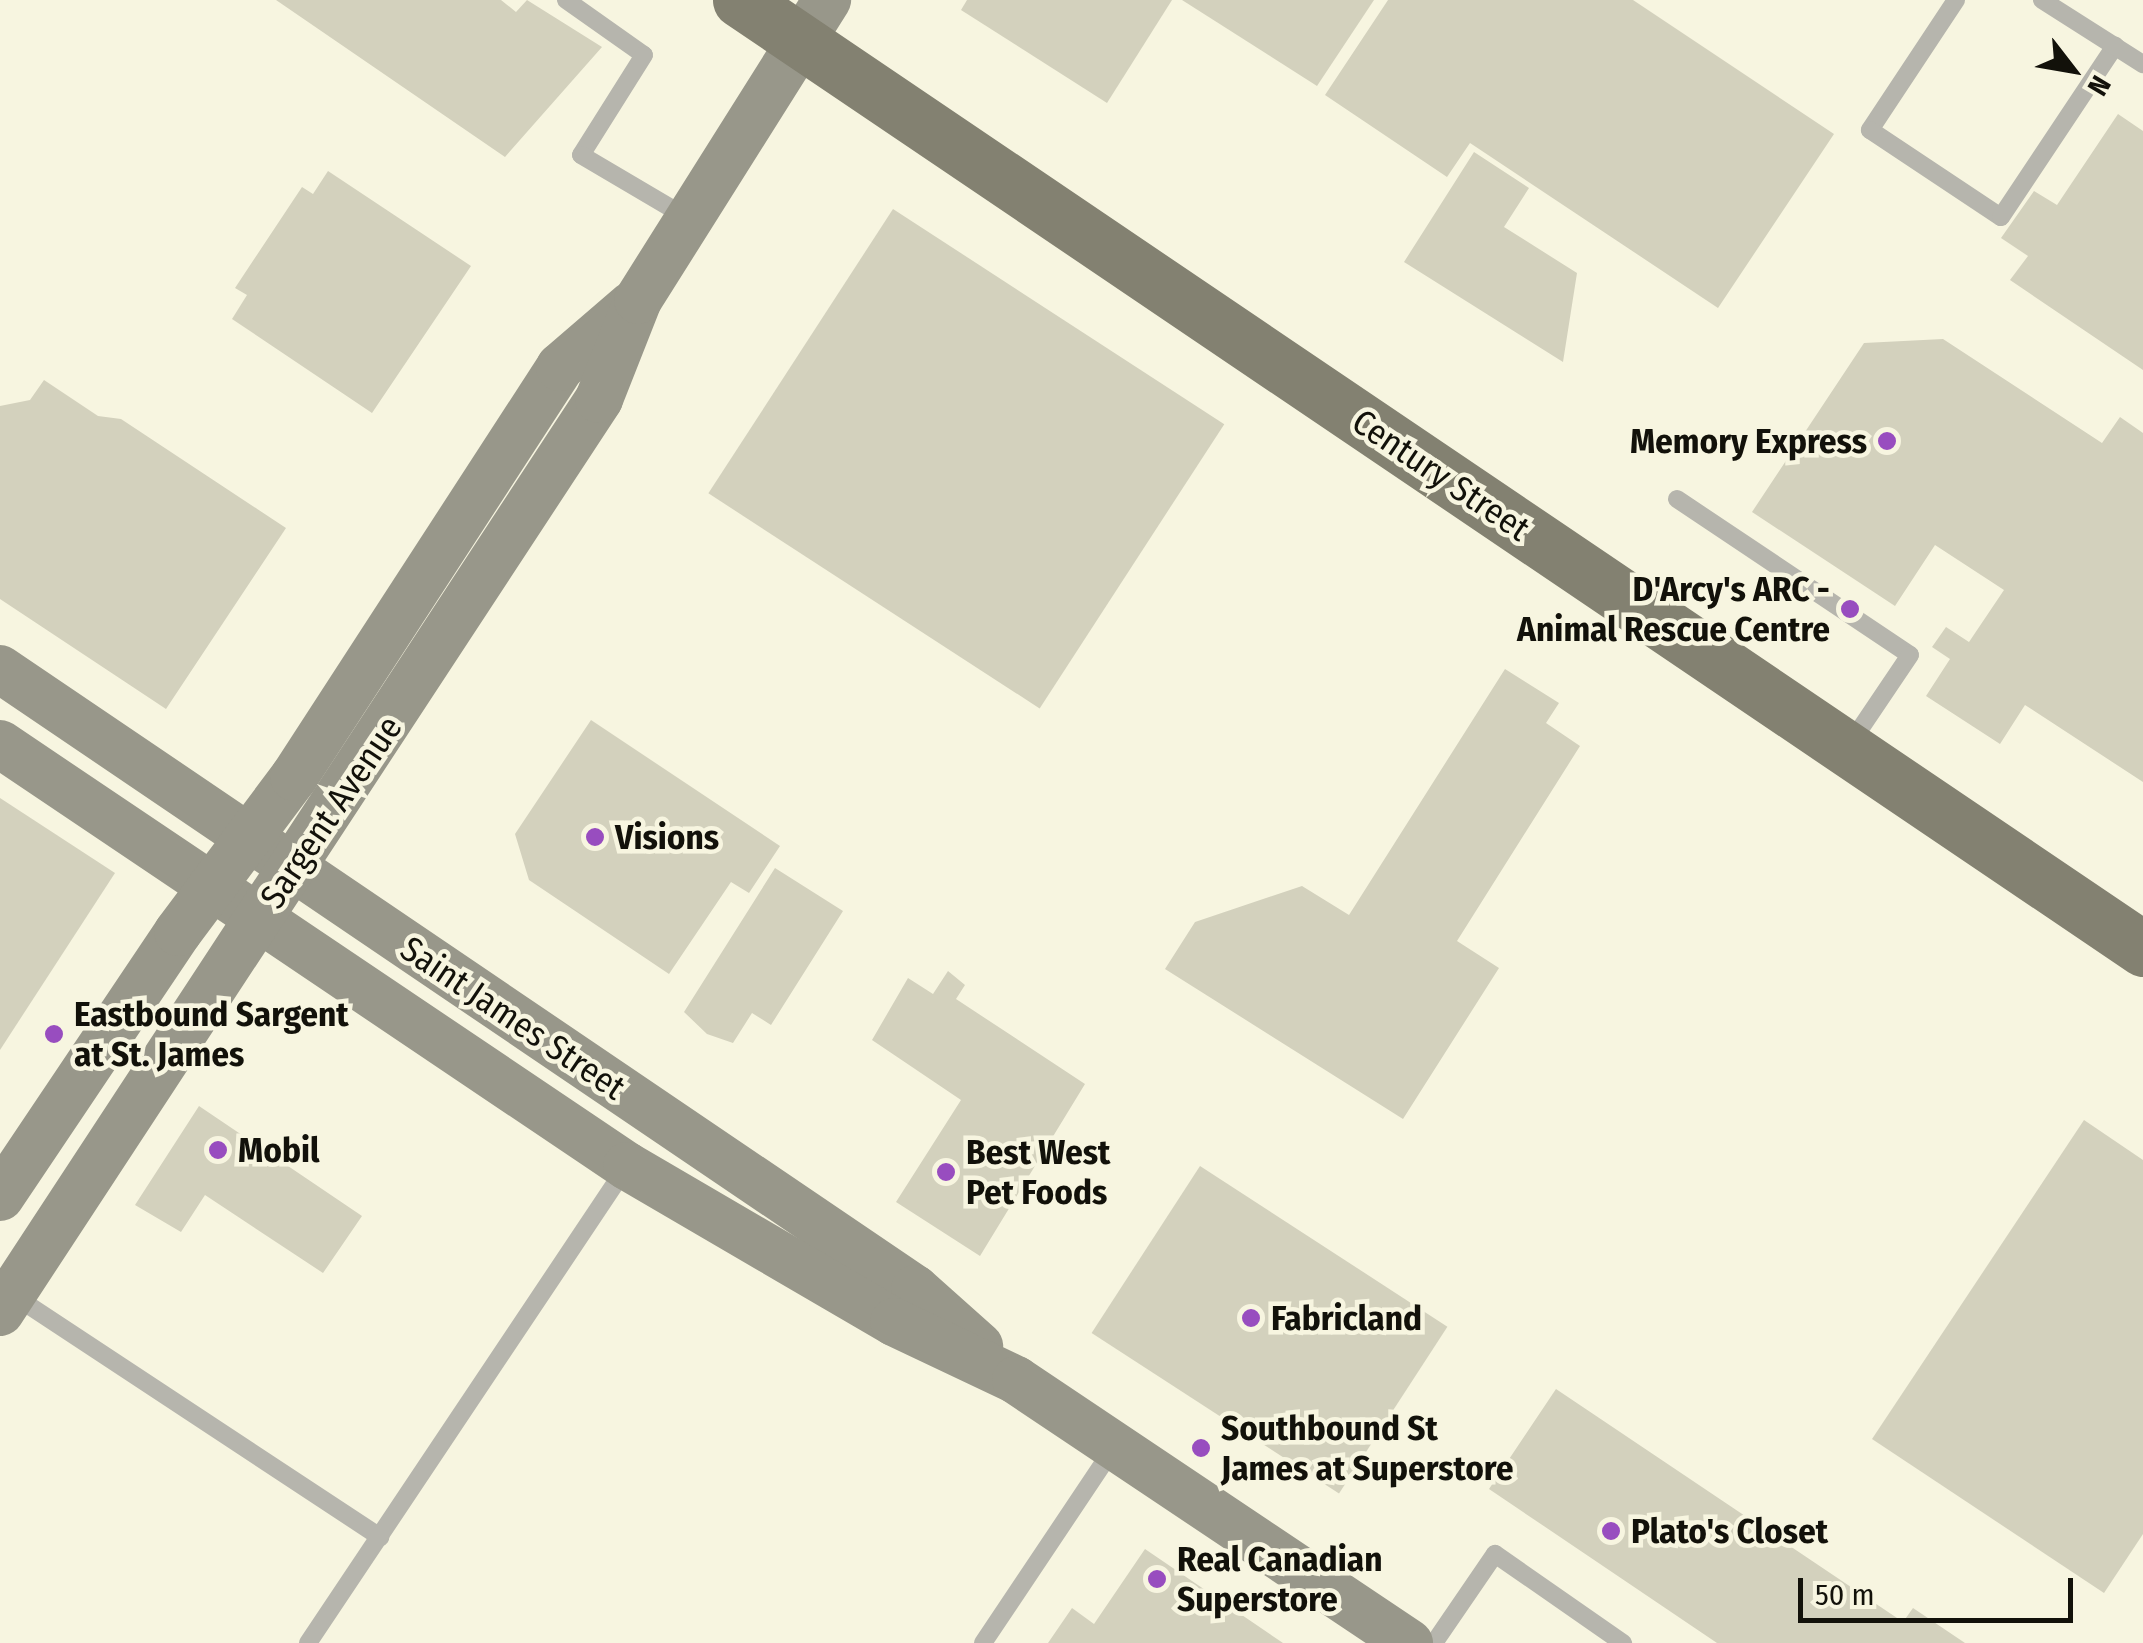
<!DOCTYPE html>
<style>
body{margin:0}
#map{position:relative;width:2143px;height:1643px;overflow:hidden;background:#f7f5e0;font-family:"Fira Sans Condensed",sans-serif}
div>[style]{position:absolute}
.building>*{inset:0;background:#d3d1bd;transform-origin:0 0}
.service>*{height:18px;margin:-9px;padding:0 9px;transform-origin:9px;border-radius:9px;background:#b6b5ad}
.secondary>*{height:48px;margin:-24px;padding:0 24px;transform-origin:24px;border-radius:24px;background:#98978a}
.primary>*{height:55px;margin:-27.5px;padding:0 27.5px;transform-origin:27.5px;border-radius:27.5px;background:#838171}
.dots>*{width:28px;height:28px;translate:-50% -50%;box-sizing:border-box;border:5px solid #f7f5e0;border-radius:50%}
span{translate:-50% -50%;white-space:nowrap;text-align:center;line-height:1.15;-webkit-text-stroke:9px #f7f5e0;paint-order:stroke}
.poi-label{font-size:35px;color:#12110a;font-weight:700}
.right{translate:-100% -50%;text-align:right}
.left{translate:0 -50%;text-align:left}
.street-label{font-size:35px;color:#12110a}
.north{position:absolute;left:2023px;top:20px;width:100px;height:100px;-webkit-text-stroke:8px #f7f5e0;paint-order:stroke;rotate:121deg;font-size:28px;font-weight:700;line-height:40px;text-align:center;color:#12110a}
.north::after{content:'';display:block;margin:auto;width:35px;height:45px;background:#12110a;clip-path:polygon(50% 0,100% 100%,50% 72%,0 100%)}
.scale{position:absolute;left:1798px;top:1578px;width:275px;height:45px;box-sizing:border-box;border:5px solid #12110a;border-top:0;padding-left:12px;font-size:30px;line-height:35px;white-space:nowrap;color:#12110a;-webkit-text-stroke:8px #f7f5e0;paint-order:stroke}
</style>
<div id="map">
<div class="building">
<div style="clip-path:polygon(276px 0,501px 0,516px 12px,527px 0,602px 47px,505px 157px)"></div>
<div style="clip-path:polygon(967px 0,1172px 0,1107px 103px,961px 10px)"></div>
<div style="clip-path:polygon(1182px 0,1374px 0,1317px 86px)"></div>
<div style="clip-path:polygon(1388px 0,1633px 0,1834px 134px,1718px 308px,1470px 143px,1447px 177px,1325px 95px)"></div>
<div style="clip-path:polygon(2118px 114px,2143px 131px,2143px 370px,2010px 280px,2028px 256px,2001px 238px,2034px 191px,2057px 205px)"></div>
<div style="clip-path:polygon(1474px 152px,1529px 188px,1504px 227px,1577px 273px,1563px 362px,1404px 262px)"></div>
<div style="clip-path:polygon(328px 171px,471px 266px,372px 413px,232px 319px,247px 295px,235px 288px,302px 187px,313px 194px)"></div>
<div style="left:893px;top:209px;width:395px;height:339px;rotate:33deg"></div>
<div style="clip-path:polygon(1943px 339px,2102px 443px,2120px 417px,2143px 433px,2143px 782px,2025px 705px,2000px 744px,1926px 696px,1950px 659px,1932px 647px,1946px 627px,1969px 642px,2004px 590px,1935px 545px,1895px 606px,1752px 512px,1864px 343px)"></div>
<div style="clip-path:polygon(44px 380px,98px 416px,121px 419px,286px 528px,166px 709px,0 599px,0 406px,30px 400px)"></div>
<div style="clip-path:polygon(1505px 669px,1559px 703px,1546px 723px,1580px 746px,1457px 941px,1499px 968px,1403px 1119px,1165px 969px,1195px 922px,1302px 886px,1349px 915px)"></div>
<div style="clip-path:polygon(591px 720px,780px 846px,749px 893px,731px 882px,669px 974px,529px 880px,515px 834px)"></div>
<div style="clip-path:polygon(0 798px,115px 873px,0 1050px)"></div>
<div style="clip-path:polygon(775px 868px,843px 911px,771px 1025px,752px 1013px,733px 1043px,707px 1034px,684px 1012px)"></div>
<div style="clip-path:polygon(948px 971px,965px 985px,956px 999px,1085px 1084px,980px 1256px,896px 1202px,961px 1100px,872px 1040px,908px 978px,933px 994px)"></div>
<div style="clip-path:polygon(199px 1106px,362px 1216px,323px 1273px,205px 1195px,181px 1232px,135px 1205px)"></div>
<div style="clip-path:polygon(2084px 1120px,2143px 1160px,2143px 1534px,2104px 1593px,1872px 1439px)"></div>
<div style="left:1200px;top:1166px;width:295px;height:199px;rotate:33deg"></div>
<div style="clip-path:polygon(1556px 1389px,1903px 1622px,1913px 1608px,1965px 1643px,1717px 1643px,1489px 1489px)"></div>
<div style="clip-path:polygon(1145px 1549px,1283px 1643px,1048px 1643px,1072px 1608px,1094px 1624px)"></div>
</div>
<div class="service">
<div style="left:566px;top:0;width:95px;rotate:35.2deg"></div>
<div style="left:644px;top:55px;width:118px;rotate:122.2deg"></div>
<div style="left:581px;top:155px;width:124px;rotate:30.5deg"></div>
<div style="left:1956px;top:0;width:156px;rotate:123.5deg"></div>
<div style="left:1870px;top:130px;width:157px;rotate:33.6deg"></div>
<div style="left:2001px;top:217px;width:206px;rotate:-56.3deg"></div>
<div style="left:2042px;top:0;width:120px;rotate:32.4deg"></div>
<div style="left:1677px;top:499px;width:280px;rotate:33.8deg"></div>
<div style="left:1910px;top:655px;width:107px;rotate:124deg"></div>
<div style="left:13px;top:1295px;width:440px;rotate:33.4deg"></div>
<div style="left:308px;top:1643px;width:574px;rotate:-56.23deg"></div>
<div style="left:983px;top:1643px;width:234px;rotate:-56.2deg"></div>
<div style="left:1434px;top:1643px;width:108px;rotate:-55.6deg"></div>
<div style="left:1495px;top:1554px;width:156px;rotate:34.8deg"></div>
</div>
<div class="secondary">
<div style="left:0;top:669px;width:1105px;rotate:34.12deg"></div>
<div style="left:915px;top:1289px;width:86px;rotate:41.7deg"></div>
<div style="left:0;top:744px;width:756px;rotate:33.94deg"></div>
<div style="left:627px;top:1166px;width:309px;rotate:30.3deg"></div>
<div style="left:894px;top:1322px;width:135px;rotate:25.4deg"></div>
<div style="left:1016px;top:1380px;width:473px;rotate:33.8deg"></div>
<div style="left:0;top:1197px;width:319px;rotate:-56.1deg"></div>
<div style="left:178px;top:932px;width:194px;rotate:-53.2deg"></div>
<div style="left:294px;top:777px;width:489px;rotate:-57deg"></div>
<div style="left:560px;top:367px;width:95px;rotate:-40.7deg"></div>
<div style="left:0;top:1312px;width:1092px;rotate:-56.73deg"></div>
<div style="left:599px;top:399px;width:106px;rotate:-68.5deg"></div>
<div style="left:638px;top:300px;width:355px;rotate:-57.8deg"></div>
</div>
<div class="primary">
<div style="left:740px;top:0;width:1694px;rotate:34.07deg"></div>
</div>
<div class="dots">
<div style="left:1887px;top:441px;background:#984dbf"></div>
<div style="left:1850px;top:609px;background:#984dbf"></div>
<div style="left:595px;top:837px;background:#984dbf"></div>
<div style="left:54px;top:1034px;background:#984dbf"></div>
<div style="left:218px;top:1150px;background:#984dbf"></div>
<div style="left:946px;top:1172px;background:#984dbf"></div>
<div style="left:1251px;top:1318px;background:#984dbf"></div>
<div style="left:1201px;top:1448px;background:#984dbf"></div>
<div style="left:1611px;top:1531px;background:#984dbf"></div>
<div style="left:1157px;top:1579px;background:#984dbf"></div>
</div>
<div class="poi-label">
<span class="right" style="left:1867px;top:441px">Memory Express</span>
<span class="right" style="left:1830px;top:609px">D'Arcy's ARC -<br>Animal Rescue Centre</span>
<span class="left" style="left:615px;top:837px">Visions</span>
<span class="left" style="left:74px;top:1034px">Eastbound Sargent<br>at St. James</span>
<span class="left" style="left:238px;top:1150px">Mobil</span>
<span class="left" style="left:966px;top:1172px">Best West<br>Pet Foods</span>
<span class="left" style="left:1271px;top:1318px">Fabricland</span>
<span class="left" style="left:1221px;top:1448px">Southbound St<br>James at Superstore</span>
<span class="left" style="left:1631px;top:1531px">Plato's Closet</span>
<span class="left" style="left:1177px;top:1579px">Real Canadian<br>Superstore</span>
</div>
<div class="street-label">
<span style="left:1441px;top:475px;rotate:34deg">Century Street</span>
<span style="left:331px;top:812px;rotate:-56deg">Sargent Avenue</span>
<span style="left:513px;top:1018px;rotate:34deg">Saint James Street</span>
</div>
<div class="north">N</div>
<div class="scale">50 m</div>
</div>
